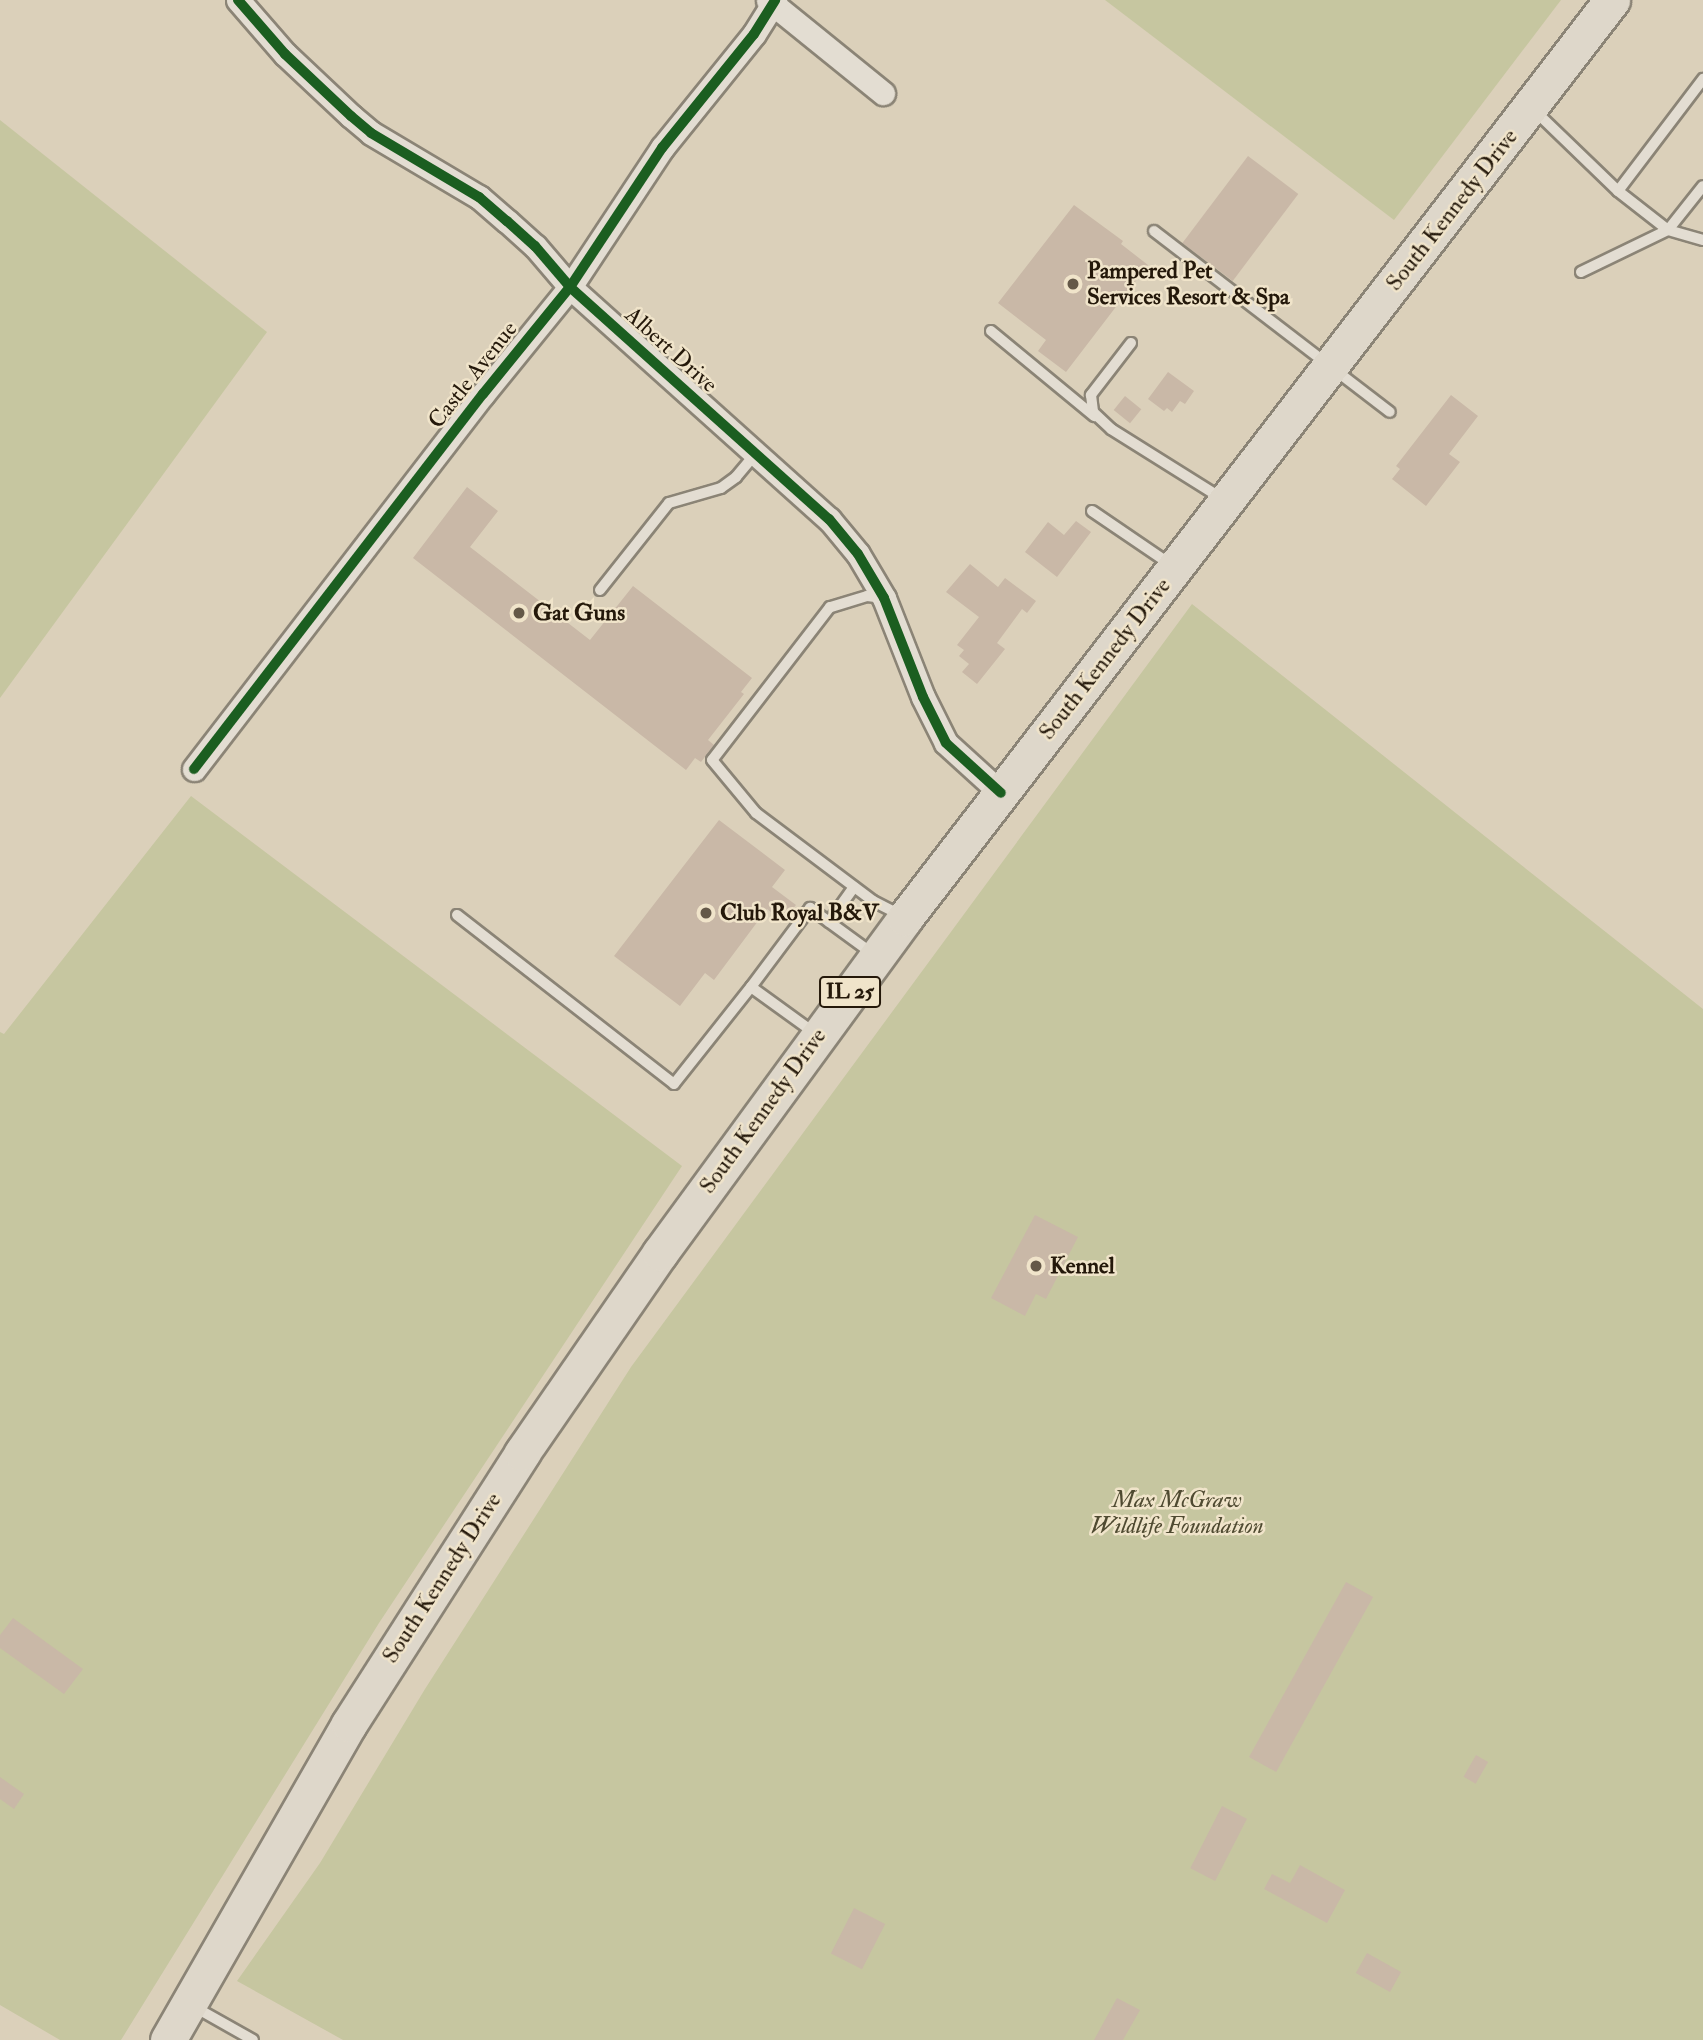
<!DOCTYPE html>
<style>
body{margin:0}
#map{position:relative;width:1703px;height:2040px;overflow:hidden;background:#dbd0ba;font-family:"IM FELL Double Pica",serif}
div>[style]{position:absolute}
.green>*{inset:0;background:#c6c6a0}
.building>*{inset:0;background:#c9b8a7;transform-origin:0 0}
.roads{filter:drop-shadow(2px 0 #8b8476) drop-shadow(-2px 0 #8b8476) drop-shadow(0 2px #8b8476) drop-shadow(0 -2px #8b8476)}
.service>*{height:10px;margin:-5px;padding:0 5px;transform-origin:5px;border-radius:5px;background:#e3ddd2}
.minor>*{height:23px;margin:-11.5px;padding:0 11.5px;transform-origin:11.5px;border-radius:11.5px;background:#e3ddd2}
.primary>*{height:35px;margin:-17.5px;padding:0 17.5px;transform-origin:17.5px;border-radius:17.5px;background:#ded7ca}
.cycleway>*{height:10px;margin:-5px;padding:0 5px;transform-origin:5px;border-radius:5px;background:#1b5e20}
.dots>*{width:19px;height:19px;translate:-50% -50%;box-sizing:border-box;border:4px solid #f0e4ca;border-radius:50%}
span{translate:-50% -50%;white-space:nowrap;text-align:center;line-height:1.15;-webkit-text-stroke:5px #f0e4ca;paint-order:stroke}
.shield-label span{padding:2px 5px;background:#f0e4ca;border:2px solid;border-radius:5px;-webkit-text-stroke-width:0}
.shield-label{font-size:21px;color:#24180a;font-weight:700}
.street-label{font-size:23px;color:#24180a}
.poi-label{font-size:23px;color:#24180a;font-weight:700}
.left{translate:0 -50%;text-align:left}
.park-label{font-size:23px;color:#4f4a31;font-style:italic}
</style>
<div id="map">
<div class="green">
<div style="clip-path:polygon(1105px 0,1561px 0,1394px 220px)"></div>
<div style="clip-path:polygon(0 120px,267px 332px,0 698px)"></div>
<div style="clip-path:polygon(1192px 604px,1703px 1009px,1703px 2040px,343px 2040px,237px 1981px,320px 1863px,425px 1689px,631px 1367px)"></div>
<div style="clip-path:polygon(191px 796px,682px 1166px,379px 1623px,121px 2040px,60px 2040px,0 2005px,0 1032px,4px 1034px)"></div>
</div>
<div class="building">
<div style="left:1248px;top:156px;width:63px;height:109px;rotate:37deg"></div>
<div style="clip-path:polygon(1074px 205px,1123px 241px,1121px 244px,1148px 265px,1066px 372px,1038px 351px,1046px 340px,998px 303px)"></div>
<div style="clip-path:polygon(1168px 372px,1194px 391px,1185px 404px,1180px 401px,1172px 412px,1167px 408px,1164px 411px,1148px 399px)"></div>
<div style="clip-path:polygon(1451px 395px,1478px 416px,1449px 454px,1460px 462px,1426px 506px,1392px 479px,1400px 469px,1396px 466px)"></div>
<div style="left:1125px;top:396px;width:21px;height:18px;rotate:39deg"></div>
<div style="clip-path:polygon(467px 487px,498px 511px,470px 547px,590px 640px,633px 586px,752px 678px,741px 692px,744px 694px,708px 740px,714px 745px,701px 762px,695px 758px,686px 770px,413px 558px)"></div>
<div style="clip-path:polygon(1076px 521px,1091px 532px,1057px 577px,1025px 552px,1048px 522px,1064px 535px)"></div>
<div style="clip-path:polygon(970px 564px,998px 587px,1005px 578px,1036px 601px,1027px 613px,1022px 609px,997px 643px,1005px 649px,977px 684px,962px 672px,969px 664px,959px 656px,964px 650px,957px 645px,979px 617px,946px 592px)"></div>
<div style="clip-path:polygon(719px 820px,785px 870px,772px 887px,796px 905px,783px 921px,767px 909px,714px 980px,705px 973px,680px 1006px,614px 956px)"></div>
<div style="clip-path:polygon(1035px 1215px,1078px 1237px,1046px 1299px,1036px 1294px,1025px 1316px,991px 1298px)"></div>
<div style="left:1346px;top:1582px;width:31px;height:200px;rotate:29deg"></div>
<div style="clip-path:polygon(13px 1618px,83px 1669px,64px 1694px,0 1648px,0 1635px)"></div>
<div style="left:1476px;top:1755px;width:14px;height:25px;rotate:30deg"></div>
<div style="clip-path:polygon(0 1777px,24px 1794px,14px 1809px,0 1799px)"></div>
<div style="left:1222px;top:1806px;width:28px;height:70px;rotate:27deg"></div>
<div style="clip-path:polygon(1300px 1865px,1345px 1890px,1327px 1923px,1264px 1889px,1272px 1874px,1290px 1883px)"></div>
<div style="left:854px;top:1908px;width:35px;height:51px;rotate:27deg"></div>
<div style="left:1367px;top:1953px;width:39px;height:23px;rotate:29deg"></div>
<div style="clip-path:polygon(1117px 1998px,1140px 2010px,1123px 2040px,1094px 2040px)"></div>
</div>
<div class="roads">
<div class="service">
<div style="left:1533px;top:109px;width:118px;rotate:44deg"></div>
<div style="left:1618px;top:191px;width:63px;rotate:38deg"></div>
<div style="left:1668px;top:230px;width:36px;rotate:16deg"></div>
<div style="left:1618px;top:191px;width:141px;rotate:-52.8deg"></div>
<div style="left:1154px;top:231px;width:297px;rotate:37.5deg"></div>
<div style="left:1581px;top:272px;width:97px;rotate:-25.8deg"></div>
<div style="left:1668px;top:230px;width:56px;rotate:-51.5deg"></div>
<div style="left:991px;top:331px;width:134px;rotate:39.5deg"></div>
<div style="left:1131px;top:343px;width:66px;rotate:127.6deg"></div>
<div style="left:1091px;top:395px;width:17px;rotate:83deg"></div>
<div style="left:1093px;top:412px;width:25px;rotate:43deg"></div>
<div style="left:1111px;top:429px;width:130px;rotate:32.1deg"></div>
<div style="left:1092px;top:511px;width:94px;rotate:34.2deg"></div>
<div style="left:600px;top:590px;width:111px;rotate:-51.6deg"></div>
<div style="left:669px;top:503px;width:54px;rotate:-16.1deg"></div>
<div style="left:721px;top:488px;width:19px;rotate:-36deg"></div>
<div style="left:736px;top:477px;width:33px;rotate:-50deg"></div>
<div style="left:884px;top:598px;width:17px;rotate:-173deg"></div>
<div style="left:867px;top:596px;width:39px;rotate:163deg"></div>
<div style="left:830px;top:607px;width:193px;rotate:127.6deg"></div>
<div style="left:712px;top:760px;width:69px;rotate:50.3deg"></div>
<div style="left:756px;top:813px;width:146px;rotate:36.9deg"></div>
<div style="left:873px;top:901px;width:30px;rotate:27deg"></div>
<div style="left:457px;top:915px;width:275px;rotate:37.9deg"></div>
<div style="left:674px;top:1084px;width:124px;rotate:-51.6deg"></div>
<div style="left:829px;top:922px;width:43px;rotate:-54.5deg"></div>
<div style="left:816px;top:1034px;width:80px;rotate:-144.1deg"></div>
<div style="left:751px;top:987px;width:99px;rotate:-53.2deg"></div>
<div style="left:810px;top:908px;width:78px;rotate:36.1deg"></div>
<div style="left:191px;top:2005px;width:71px;rotate:29.4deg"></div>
</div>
<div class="minor">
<div style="left:238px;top:0;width:72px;rotate:49deg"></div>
<div style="left:285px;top:54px;width:91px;rotate:43.2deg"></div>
<div style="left:351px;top:116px;width:26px;rotate:40deg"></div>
<div style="left:371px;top:133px;width:126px;rotate:30.7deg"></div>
<div style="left:479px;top:197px;width:37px;rotate:41deg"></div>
<div style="left:507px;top:221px;width:38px;rotate:42deg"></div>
<div style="left:535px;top:246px;width:54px;rotate:49.5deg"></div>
<div style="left:570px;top:287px;width:348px;rotate:41.9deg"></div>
<div style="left:829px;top:519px;width:45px;rotate:50.4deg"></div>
<div style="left:858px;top:554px;width:51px;rotate:59.4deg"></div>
<div style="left:884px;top:598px;width:106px;rotate:68.5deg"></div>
<div style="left:923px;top:697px;width:51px;rotate:63.4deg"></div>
<div style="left:946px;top:743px;width:74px;rotate:42.3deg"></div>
<div style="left:768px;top:0;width:148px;rotate:39deg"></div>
<div style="left:194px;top:769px;width:473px;rotate:-52.4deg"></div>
<div style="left:483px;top:394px;width:138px;rotate:-50.9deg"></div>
<div style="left:570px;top:287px;width:167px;rotate:-56.5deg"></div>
<div style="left:662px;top:148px;width:146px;rotate:-51.1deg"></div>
<div style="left:754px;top:34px;width:40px;rotate:-58deg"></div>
</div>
<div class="primary">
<div style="left:168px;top:2040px;width:364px;rotate:-60.2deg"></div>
<div style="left:349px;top:1724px;width:322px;rotate:-57.4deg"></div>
<div style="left:522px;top:1453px;width:243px;rotate:-55.4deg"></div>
<div style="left:660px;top:1253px;width:415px;rotate:-53.8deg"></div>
<div style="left:905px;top:918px;width:1159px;rotate:-52.4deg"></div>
</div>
</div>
<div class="cycleway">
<div style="left:238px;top:0;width:72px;rotate:49deg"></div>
<div style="left:285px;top:54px;width:91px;rotate:43.2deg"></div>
<div style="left:351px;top:116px;width:26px;rotate:40deg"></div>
<div style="left:371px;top:133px;width:126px;rotate:30.7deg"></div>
<div style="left:479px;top:197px;width:37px;rotate:41deg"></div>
<div style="left:507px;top:221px;width:38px;rotate:42deg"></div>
<div style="left:535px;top:246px;width:54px;rotate:49.5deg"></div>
<div style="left:570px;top:287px;width:348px;rotate:41.9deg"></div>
<div style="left:829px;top:519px;width:45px;rotate:50.4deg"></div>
<div style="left:858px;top:554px;width:51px;rotate:59.4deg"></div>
<div style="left:884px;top:598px;width:106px;rotate:68.5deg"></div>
<div style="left:923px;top:697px;width:51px;rotate:63.4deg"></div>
<div style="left:946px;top:743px;width:74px;rotate:42.3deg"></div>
<div style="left:194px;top:769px;width:473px;rotate:-52.4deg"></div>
<div style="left:483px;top:394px;width:138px;rotate:-50.9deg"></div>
<div style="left:570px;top:287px;width:167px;rotate:-56.5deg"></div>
<div style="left:662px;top:148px;width:146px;rotate:-51.1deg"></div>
<div style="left:754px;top:34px;width:40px;rotate:-58deg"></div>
</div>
<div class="dots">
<div style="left:1073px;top:284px;background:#645848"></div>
<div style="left:519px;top:613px;background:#645848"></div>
<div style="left:706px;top:913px;background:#645848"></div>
<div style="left:1036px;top:1266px;background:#645848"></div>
</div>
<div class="shield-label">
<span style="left:850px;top:992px">IL 25</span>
</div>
<div class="street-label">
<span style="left:1452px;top:210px;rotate:-52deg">South Kennedy Drive</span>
<span style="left:671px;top:350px;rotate:42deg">Albert Drive</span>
<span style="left:473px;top:375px;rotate:-52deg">Castle Avenue</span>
<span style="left:1105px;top:659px;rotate:-52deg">South Kennedy Drive</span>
<span style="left:763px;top:1111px;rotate:-54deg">South Kennedy Drive</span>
<span style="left:442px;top:1578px;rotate:-57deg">South Kennedy Drive</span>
</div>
<div class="poi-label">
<span class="left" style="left:1087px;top:284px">Pampered Pet<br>Services Resort &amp; Spa</span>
<span class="left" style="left:533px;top:613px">Gat Guns</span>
<span class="left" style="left:720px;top:913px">Club Royal B&amp;V</span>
<span class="left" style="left:1050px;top:1266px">Kennel</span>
</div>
<div class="park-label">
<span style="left:1177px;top:1513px">Max McGraw<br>Wildlife Foundation</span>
</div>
</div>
